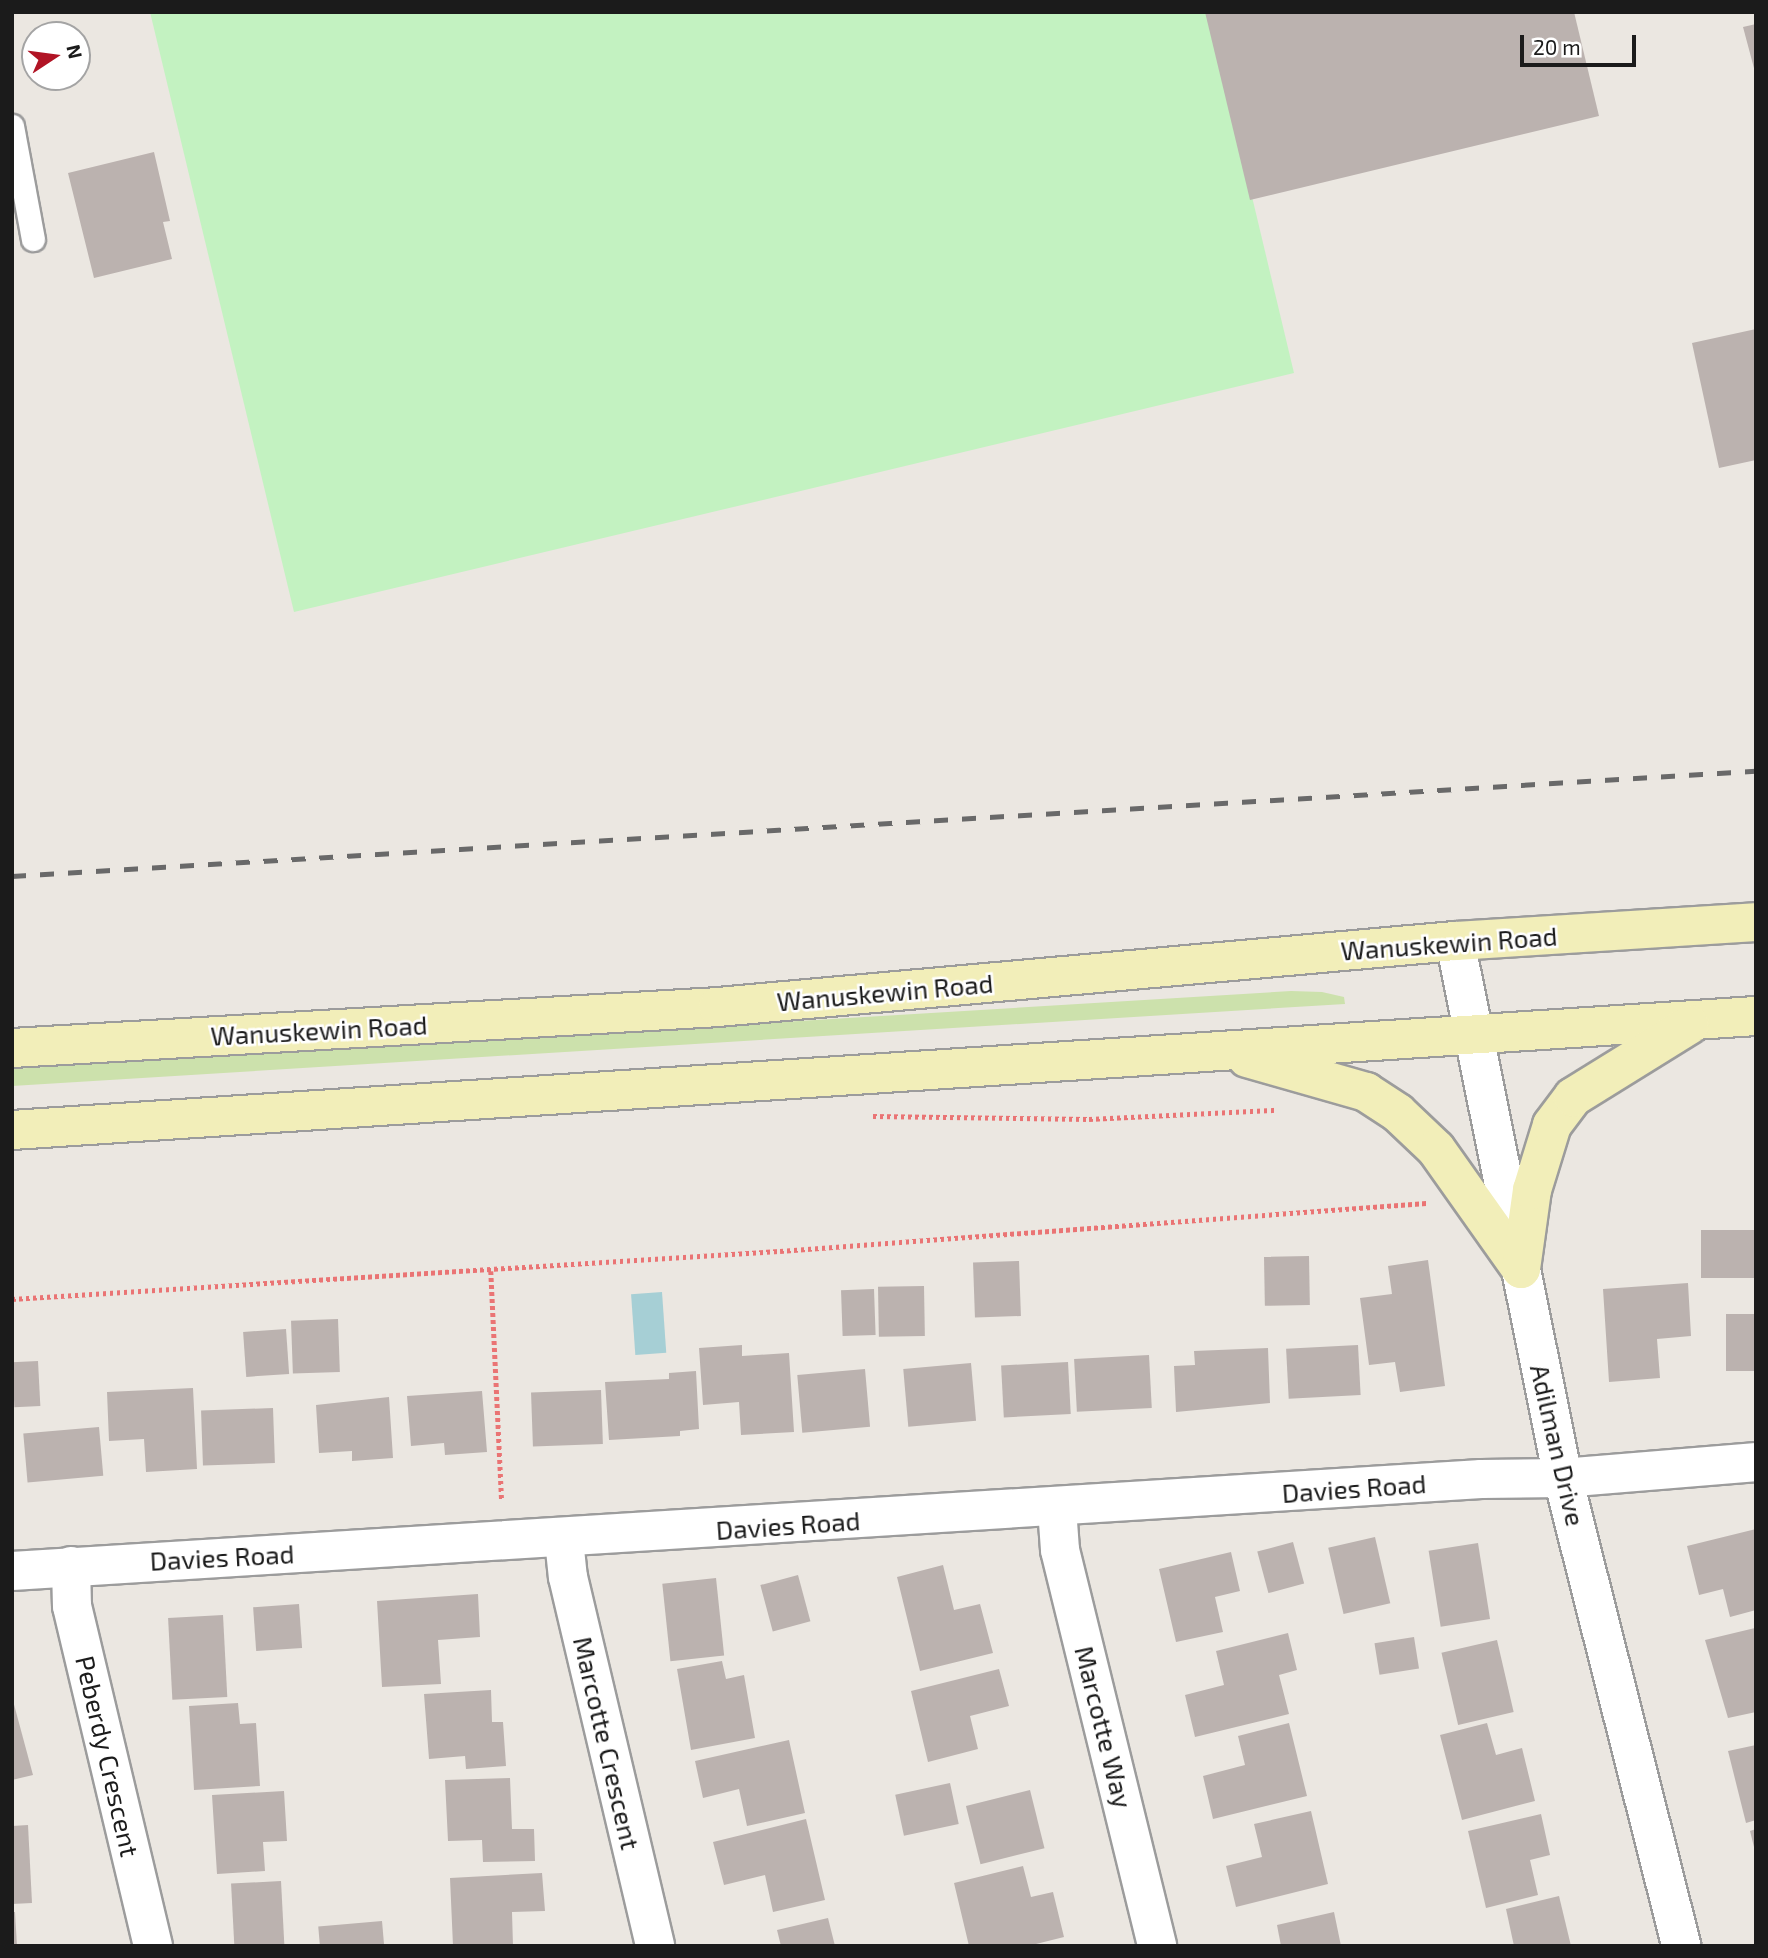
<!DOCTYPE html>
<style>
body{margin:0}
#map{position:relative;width:1768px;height:1958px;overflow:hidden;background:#ebe7e1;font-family:"Exo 2",sans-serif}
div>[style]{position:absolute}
.grass>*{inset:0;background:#cce1ac}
.park>*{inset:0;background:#c3f2c1}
.water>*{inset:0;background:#a6cfd5;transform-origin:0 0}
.building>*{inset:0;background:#bbb2af;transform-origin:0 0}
.path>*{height:4.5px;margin-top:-2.25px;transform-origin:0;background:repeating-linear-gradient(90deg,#ea7474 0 3.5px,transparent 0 7px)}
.roads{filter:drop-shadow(2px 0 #9c9c9c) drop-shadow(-2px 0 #9c9c9c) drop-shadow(0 2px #9c9c9c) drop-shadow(0 -2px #9c9c9c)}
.service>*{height:23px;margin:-11.5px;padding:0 11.5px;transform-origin:11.5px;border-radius:11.5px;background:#fff}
.minor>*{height:38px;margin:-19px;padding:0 19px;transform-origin:19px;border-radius:19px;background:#fff}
.tertiary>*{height:38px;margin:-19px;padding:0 19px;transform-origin:19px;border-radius:19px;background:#fff}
.secondary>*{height:38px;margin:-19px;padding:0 19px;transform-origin:19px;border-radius:19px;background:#f2eeb9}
.rail>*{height:5px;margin-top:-2.5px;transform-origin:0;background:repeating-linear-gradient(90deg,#696969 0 14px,transparent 0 28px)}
span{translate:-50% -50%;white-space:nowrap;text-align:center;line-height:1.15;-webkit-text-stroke:5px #fff;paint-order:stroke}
.street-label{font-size:26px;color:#1b1b1b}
.frame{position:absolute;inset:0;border:14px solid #1b1b1b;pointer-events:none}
.north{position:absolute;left:21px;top:21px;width:70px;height:70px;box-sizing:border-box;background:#fff;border:2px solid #a4a4a4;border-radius:50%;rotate:77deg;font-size:19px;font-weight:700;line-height:28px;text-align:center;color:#1b1b1b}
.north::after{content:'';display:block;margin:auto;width:24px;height:32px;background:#b11425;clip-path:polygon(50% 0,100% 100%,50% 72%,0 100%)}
.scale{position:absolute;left:1520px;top:35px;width:116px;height:32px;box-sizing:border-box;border:4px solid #1b1b1b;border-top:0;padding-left:9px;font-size:21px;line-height:24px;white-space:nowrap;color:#1b1b1b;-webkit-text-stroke:5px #fff;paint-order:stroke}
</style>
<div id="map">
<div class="grass">
<div style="clip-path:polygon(1291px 991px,1322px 992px,1344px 997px,1345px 1004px,12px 1086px,12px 1069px)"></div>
</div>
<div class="park">
<div style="clip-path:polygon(150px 12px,1208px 12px,1294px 373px,294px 612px)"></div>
</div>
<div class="water">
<div style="left:662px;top:1292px;width:61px;height:31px;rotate:86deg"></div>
</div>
<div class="building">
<div style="clip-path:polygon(1205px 12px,1574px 12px,1599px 116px,1250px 200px)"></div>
<div style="clip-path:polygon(1756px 24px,1756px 72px,1755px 72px,1743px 27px)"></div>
<div style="clip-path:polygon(154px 152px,170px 221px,163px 222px,172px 259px,94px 278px,68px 173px)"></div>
<div style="clip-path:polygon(1756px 329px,1756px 460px,1719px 468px,1692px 343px)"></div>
<div style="left:1756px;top:1230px;width:48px;height:55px;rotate:90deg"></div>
<div style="left:1309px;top:1256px;width:49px;height:45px;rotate:89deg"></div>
<div style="clip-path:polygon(1428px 1260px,1445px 1386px,1400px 1392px,1395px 1362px,1369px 1365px,1360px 1298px,1392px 1294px,1388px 1266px)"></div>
<div style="left:1019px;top:1261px;width:55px;height:46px;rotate:88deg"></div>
<div style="clip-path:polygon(1688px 1283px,1691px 1336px,1657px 1339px,1660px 1378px,1609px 1382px,1603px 1289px)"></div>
<div style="left:924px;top:1286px;width:50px;height:46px;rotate:89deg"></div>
<div style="left:874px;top:1289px;width:46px;height:33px;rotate:88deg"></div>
<div style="left:1756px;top:1314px;width:57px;height:30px;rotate:90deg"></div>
<div style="left:338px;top:1319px;width:53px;height:47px;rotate:88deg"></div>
<div style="left:286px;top:1329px;width:45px;height:43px;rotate:86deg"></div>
<div style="clip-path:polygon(742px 1345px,742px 1356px,789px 1353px,794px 1432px,741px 1435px,739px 1402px,703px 1405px,699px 1348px)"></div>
<div style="left:1358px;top:1345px;width:50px;height:72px;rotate:87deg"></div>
<div style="clip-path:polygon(1268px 1348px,1270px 1403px,1176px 1412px,1174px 1366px,1195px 1365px,1194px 1351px)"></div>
<div style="left:1149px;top:1355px;width:53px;height:75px;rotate:87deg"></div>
<div style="left:38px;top:1361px;width:45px;height:26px;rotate:87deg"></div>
<div style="left:1068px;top:1362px;width:52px;height:67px;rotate:87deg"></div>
<div style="left:971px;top:1363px;width:58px;height:68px;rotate:85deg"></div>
<div style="left:865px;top:1369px;width:58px;height:68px;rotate:85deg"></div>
<div style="clip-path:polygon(696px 1371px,699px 1429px,680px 1431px,680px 1436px,609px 1440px,605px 1382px,669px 1379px,669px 1373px)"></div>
<div style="clip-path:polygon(193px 1388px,197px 1469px,146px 1472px,144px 1439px,109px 1441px,107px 1392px)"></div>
<div style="left:601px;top:1390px;width:54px;height:70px;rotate:88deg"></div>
<div style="clip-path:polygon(482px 1391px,487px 1452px,445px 1455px,444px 1443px,411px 1446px,407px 1396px)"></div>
<div style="clip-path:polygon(389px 1397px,393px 1458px,352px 1461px,352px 1451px,319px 1453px,316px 1405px)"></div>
<div style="left:273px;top:1408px;width:55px;height:72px;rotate:88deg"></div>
<div style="left:99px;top:1427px;width:49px;height:76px;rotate:85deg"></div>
<div style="clip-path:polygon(1756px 1529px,1756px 1610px,1730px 1617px,1723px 1589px,1699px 1595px,1687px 1546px)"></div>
<div style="left:1375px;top:1537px;width:68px;height:48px;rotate:77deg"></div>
<div style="left:1293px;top:1542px;width:43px;height:37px;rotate:75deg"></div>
<div style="left:1478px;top:1543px;width:77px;height:50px;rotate:81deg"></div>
<div style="clip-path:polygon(1231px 1552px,1240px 1591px,1215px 1597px,1223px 1632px,1176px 1642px,1159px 1569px)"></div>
<div style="clip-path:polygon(943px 1565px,954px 1610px,980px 1604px,993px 1653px,920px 1671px,897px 1577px)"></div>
<div style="left:798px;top:1575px;width:48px;height:39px;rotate:75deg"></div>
<div style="left:716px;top:1578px;width:78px;height:54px;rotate:84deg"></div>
<div style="clip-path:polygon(478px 1594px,480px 1637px,438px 1640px,441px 1684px,382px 1687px,377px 1601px)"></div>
<div style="left:299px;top:1604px;width:44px;height:46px;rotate:86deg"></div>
<div style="left:223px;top:1615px;width:82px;height:55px;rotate:87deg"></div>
<div style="clip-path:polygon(1755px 1628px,1756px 1712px,1728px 1718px,1705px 1640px)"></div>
<div style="clip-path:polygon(1288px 1633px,1297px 1670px,1279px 1675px,1289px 1714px,1195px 1737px,1185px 1695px,1224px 1685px,1216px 1651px)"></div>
<div style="left:1414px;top:1637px;width:32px;height:40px;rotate:81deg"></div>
<div style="left:1497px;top:1640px;width:74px;height:57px;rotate:77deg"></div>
<div style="clip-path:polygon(722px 1661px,726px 1679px,744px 1675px,755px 1738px,691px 1750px,677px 1669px)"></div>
<div style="clip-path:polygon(999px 1669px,1009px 1706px,970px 1716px,978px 1749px,928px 1762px,911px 1691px)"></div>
<div style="clip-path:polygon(491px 1690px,492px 1722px,503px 1722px,506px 1766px,466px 1769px,465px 1756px,429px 1759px,424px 1694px)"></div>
<div style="clip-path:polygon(12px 1697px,33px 1775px,12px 1780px)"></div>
<div style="clip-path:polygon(238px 1703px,240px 1724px,256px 1723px,260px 1786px,194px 1790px,189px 1706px)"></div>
<div style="clip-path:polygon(1289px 1723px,1307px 1796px,1213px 1819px,1203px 1776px,1245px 1765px,1238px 1736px)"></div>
<div style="clip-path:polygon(1487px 1723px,1496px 1755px,1522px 1748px,1535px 1801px,1462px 1820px,1440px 1735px)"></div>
<div style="clip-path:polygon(789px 1740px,805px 1813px,747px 1826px,739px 1789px,703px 1798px,695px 1761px)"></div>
<div style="clip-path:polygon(1756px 1745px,1756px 1820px,1746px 1823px,1728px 1751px)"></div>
<div style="clip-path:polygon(510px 1778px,512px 1829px,534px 1829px,535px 1861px,483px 1862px,482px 1840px,448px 1841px,445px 1780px)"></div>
<div style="left:950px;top:1783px;width:42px;height:56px;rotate:78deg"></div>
<div style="left:1030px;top:1790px;width:60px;height:66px;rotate:76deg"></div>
<div style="clip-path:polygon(284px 1791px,287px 1841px,263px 1842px,265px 1871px,217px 1874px,212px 1795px)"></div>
<div style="clip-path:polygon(1311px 1811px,1328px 1884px,1236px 1907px,1226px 1866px,1262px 1857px,1254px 1824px)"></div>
<div style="clip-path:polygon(1541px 1814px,1550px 1855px,1530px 1860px,1538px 1895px,1486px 1908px,1468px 1831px)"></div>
<div style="clip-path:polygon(806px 1819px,825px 1900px,773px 1912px,765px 1875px,724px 1885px,713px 1842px)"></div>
<div style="clip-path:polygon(28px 1825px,32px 1903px,12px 1904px,12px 1826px)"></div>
<div style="clip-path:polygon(1756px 1829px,1756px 1851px,1755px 1851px,1750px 1831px)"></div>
<div style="clip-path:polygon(1023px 1866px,1031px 1897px,1053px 1892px,1064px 1937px,1028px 1946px,969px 1946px,954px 1883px)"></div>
<div style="clip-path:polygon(542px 1873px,545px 1911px,512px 1912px,513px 1946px,453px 1946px,450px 1878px)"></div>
<div style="left:281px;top:1881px;width:65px;height:50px;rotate:87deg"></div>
<div style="clip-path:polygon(1559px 1896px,1571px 1946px,1514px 1946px,1506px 1909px)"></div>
<div style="clip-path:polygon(12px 1912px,15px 1912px,17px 1946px,12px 1946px)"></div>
<div style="clip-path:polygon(1334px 1912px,1341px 1946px,1281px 1946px,1277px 1925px)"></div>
<div style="clip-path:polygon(828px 1918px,835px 1946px,781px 1946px,777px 1930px)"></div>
<div style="left:382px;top:1921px;width:25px;height:64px;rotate:85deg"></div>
</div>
<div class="path">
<div style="left:873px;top:1116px;width:216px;rotate:0.8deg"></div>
<div style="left:1089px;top:1119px;width:187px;rotate:-2.8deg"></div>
<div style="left:491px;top:1271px;width:230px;rotate:87.3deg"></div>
<div style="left:12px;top:1299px;width:769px;rotate:-3.58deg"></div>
<div style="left:780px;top:1251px;width:648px;rotate:-4.25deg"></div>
</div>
<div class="roads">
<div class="service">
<div style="left:12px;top:126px;width:115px;rotate:79.5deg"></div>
</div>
<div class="minor">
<div style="left:1057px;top:1508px;width:42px;rotate:85.9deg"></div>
<div style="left:1060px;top:1550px;width:408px;rotate:76.2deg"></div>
<div style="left:564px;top:1540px;width:37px;rotate:84deg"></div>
<div style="left:568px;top:1577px;width:379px;rotate:76.7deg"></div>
<div style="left:71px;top:1566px;width:40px;rotate:88.6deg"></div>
<div style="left:72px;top:1606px;width:350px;rotate:76.6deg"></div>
<div style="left:12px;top:1571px;width:1472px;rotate:-3.58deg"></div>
<div style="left:1481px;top:1479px;width:82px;rotate:-0.7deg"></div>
<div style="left:1563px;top:1478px;width:194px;rotate:-4.7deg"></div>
</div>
<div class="tertiary">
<div style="left:1455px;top:941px;width:548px;rotate:78.63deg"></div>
<div style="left:1563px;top:1478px;width:483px;rotate:75.8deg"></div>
</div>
<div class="secondary">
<div style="left:12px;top:1048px;width:707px;rotate:-3.32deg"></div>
<div style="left:718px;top:1007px;width:740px;rotate:-5.12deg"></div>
<div style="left:1455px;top:941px;width:302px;rotate:-3.6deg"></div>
<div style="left:1247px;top:1058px;width:124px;rotate:15.9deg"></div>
<div style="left:1366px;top:1092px;width:38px;rotate:33deg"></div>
<div style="left:1398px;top:1113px;width:52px;rotate:43.5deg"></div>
<div style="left:1436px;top:1149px;width:147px;rotate:54.7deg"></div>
<div style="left:12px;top:1130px;width:1748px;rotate:-3.74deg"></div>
<div style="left:1521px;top:1269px;width:80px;rotate:-82.1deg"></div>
<div style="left:1532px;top:1190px;width:68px;rotate:-72.9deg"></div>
<div style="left:1552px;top:1125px;width:35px;rotate:-53deg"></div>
<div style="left:1573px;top:1097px;width:137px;rotate:-31.8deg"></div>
</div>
</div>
<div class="rail">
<div style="left:12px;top:876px;width:1747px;rotate:-3.45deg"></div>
</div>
<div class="street-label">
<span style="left:1449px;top:943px;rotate:-4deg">Wanuskewin Road</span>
<span style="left:885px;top:992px;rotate:-5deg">Wanuskewin Road</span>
<span style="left:319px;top:1030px;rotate:-3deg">Wanuskewin Road</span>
<span style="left:1558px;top:1445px;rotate:77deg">Adilman Drive</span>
<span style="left:1354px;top:1488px;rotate:-4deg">Davies Road</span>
<span style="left:788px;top:1525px;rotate:-4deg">Davies Road</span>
<span style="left:222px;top:1557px;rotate:-3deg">Davies Road</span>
<span style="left:1104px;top:1727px;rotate:76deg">Marcotte Way</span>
<span style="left:607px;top:1743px;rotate:77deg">Marcotte Crescent</span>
<span style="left:108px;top:1756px;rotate:77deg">Peberdy Crescent</span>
</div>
<div class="frame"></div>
<div class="north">N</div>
<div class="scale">20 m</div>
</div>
